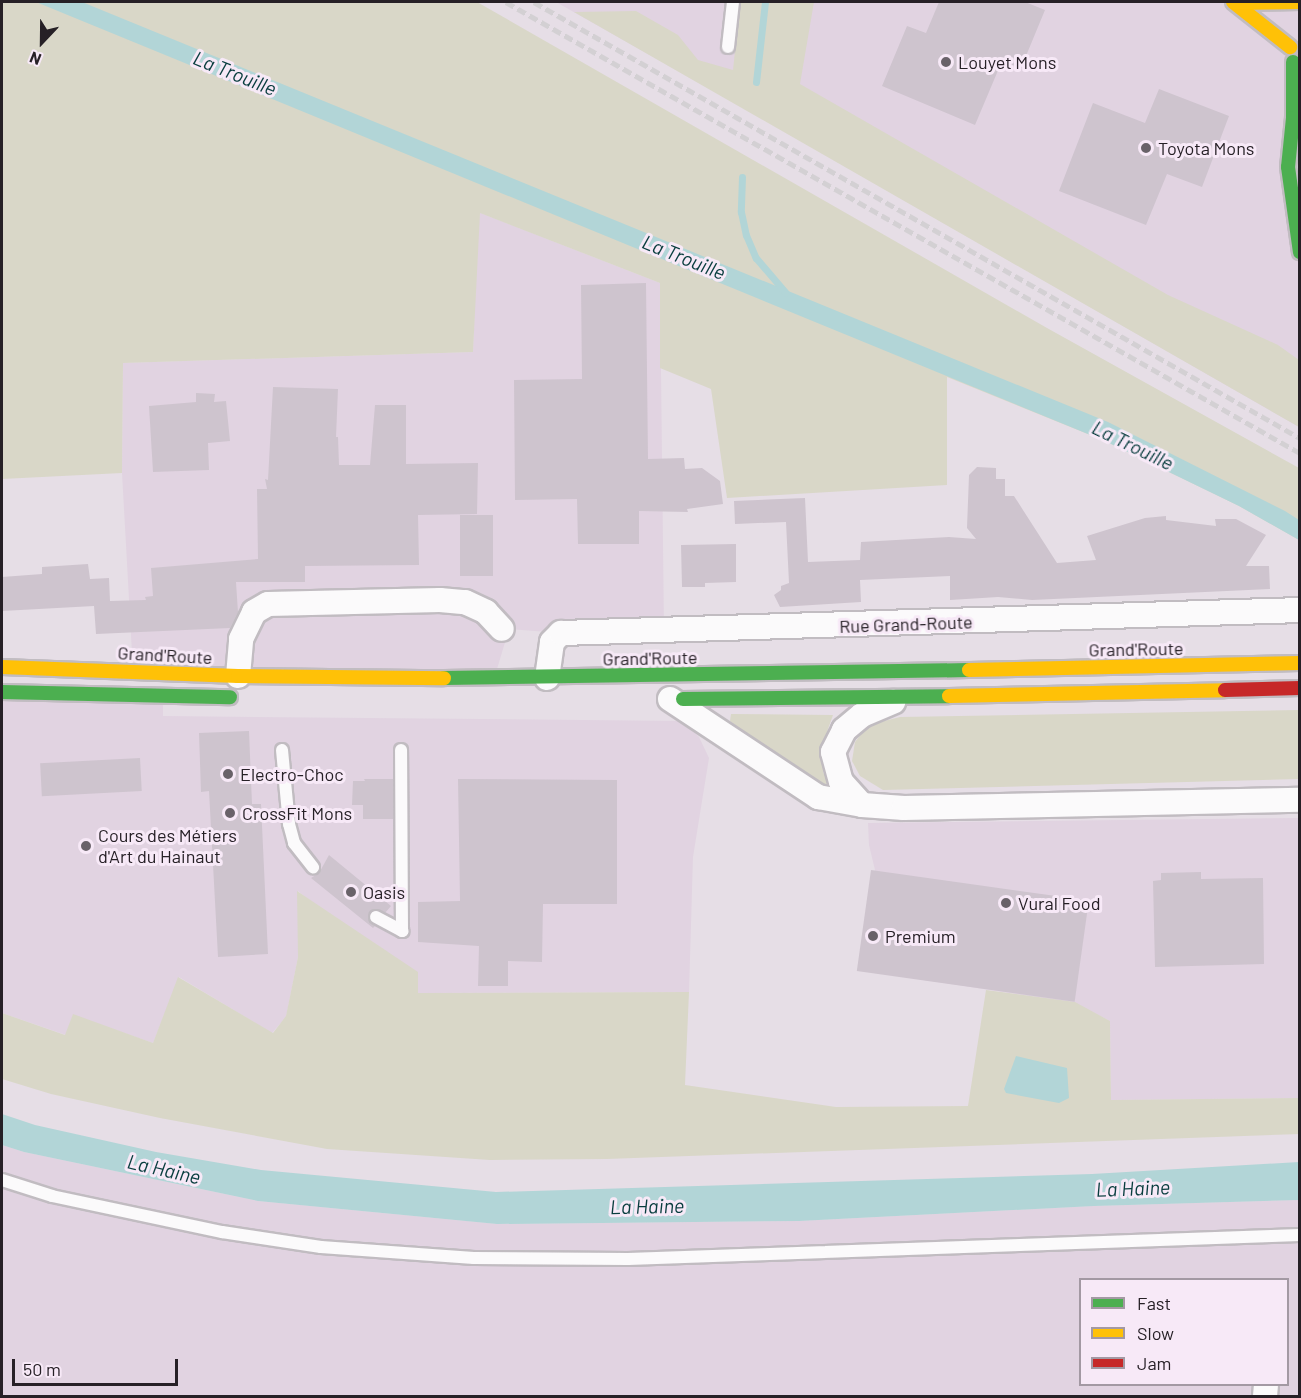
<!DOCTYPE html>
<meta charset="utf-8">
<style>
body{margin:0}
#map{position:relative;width:1301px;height:1398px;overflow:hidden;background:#e6dee6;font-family:Barlow,sans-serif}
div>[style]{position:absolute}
.built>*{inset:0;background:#e1d3e1}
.green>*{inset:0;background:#d9d7c8}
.water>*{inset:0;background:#b2d5d7}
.stream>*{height:7px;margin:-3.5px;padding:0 3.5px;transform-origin:3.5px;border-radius:3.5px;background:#b2d5d7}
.building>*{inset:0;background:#cec4ce;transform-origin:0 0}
.roads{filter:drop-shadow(2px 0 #c1bcc1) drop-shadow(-2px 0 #c1bcc1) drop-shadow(0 2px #c1bcc1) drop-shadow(0 -2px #c1bcc1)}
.lane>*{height:12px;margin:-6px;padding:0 6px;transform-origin:6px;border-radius:6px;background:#fbfafb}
.street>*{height:24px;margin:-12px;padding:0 12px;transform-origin:12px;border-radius:12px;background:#fbfafb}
.fast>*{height:14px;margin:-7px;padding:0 7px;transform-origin:7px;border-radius:7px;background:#4caf50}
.slow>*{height:14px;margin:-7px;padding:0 7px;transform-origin:7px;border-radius:7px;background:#ffc107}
.jam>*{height:14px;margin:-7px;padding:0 7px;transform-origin:7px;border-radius:7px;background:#c62828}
.rail>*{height:4.5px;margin-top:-2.25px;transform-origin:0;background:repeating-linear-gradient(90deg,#d3d0d3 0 9px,transparent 0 13.5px)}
.dots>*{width:16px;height:16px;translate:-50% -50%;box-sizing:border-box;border:3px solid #f7e9f7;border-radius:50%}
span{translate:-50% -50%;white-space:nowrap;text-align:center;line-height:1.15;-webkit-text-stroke:6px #f7e9f7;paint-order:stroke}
.poi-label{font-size:18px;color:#262026}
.left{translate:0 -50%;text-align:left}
.street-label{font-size:18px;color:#262026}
.water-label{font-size:20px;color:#083d3e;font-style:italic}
.frame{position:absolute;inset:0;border:3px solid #262026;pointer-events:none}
.legend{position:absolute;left:1079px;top:1278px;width:210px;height:108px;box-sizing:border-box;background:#f7e9f7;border:2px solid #a399a3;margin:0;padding:8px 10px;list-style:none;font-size:18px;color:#262026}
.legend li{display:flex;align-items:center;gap:12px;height:30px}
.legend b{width:30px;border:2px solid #a399a3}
.north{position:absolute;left:12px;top:12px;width:60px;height:60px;-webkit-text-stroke:4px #f7e9f7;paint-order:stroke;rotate:202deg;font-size:16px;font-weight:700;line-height:24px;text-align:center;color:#262026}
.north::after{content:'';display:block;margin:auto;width:21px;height:27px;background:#262026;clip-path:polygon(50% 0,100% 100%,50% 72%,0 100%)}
.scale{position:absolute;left:12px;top:1359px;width:166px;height:27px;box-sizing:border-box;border:3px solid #262026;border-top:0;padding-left:8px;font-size:18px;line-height:21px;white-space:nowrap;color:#262026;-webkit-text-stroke:4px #f7e9f7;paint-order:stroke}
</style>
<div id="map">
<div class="built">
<div style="clip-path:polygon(556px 2px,1299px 2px,1299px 427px,731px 101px)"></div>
<div style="clip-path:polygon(478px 212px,660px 283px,664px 631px,561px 633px,509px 629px,494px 679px,133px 671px,122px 473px,123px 363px,473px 352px)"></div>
<div style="clip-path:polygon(2px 692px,163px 697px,163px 716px,683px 721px,699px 737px,709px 758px,693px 857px,689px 992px,417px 993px,298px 891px,298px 957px,286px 1017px,272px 1033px,179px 977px,153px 1043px,73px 1015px,66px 1035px,2px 1013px)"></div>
<div style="clip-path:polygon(1299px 818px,1299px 1098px,1111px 1100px,1110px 1021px,1075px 1003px,859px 970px,875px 870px,869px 845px,868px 823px)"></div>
<div style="clip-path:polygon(evenodd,2px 1145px,24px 1152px,258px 1201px,497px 1224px,799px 1221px,1094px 1206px,1299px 1200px,1299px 1396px,2px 1396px,2px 1145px,1080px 1280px,1288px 1280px,1288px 1384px,1080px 1384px,1080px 1280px)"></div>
</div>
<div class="green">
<div style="clip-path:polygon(2px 2px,477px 2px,1047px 328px,1299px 468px,1299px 540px,1239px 506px,1105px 441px,947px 377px,947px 485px,727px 498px,711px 389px,660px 368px,660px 283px,480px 213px,473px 352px,123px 363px,122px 473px,2px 479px)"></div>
<div style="clip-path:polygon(740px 2px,814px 2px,800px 84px,1168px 295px,1278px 345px,1299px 360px,1299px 427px,574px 12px,636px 11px,678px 35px,698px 60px,733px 70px)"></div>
<div style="clip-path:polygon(1299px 710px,1299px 779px,883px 790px,860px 776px,852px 761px,855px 742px,868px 725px,900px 717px)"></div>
<div style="clip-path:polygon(731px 714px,833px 715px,823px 743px,823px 772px,834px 792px,814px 784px,730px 721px)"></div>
<div style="clip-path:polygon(297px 891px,418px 972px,418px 993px,689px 992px,685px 1085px,836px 1107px,968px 1106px,986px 990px,1075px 1002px,1110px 1021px,1111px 1100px,1299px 1098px,1300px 1134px,607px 1159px,490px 1160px,327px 1149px,160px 1118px,51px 1094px,2px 1079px,2px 1013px,65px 1035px,73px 1014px,153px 1043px,178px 977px,273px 1033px,286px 1016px,298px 957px)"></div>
</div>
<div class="water">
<div style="clip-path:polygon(36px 2px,82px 2px,1108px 422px,1285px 511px,1299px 520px,1299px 540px,1239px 506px,1105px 441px)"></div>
<div style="clip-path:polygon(1016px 1056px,1067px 1068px,1069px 1098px,1059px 1103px,1006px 1093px,1004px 1089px)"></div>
<div style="clip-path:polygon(2px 1114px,35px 1125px,156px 1152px,261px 1170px,496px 1192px,1092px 1174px,1299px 1162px,1299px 1200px,1094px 1206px,799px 1221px,497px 1224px,258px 1201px,24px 1152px,2px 1145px)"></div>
</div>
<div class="stream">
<div style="left:756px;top:82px;width:81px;rotate:-83.6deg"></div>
<div style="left:742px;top:177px;width:35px;rotate:92deg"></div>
<div style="left:741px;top:212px;width:24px;rotate:78deg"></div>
<div style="left:746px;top:235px;width:25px;rotate:67deg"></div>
<div style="left:756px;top:258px;width:46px;rotate:49.4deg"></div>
</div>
<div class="building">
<div style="clip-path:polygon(939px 2px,1025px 2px,1045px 10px,1021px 68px,1002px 61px,975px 125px,882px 86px,907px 26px,926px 33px)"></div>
<div style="clip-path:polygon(1159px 89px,1229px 116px,1202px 187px,1167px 174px,1146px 225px,1059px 191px,1093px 103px,1145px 123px)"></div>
<div style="clip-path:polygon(646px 283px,648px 459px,684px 458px,685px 469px,702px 468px,720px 481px,723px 504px,687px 509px,688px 512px,639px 511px,639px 544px,578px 544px,577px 499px,515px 500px,514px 380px,582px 379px,581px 285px)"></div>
<div style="clip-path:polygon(273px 387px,338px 389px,336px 437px,338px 437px,339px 465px,370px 465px,375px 405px,406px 405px,406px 464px,478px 463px,477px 514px,418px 515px,419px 565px,305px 566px,305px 582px,236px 582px,238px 612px,230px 628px,96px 634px,94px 606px,2px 611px,2px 577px,42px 574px,42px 567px,88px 564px,90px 579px,109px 578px,110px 601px,146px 600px,145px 597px,153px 596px,151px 568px,258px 559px,257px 489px,267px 489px,265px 479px,268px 480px)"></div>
<div style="clip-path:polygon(196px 393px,215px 394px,214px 402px,226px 401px,230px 441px,208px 443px,209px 470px,153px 472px,149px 406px,196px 402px)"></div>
<div style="clip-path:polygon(977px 467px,996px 468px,996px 479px,1005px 479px,1005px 496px,1014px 496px,1057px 563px,1096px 560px,1087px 536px,1145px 518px,1166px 516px,1166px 520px,1216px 526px,1215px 519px,1236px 519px,1266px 535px,1246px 566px,1269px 566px,1270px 589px,1032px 600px,998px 597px,950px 600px,950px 576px,860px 580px,861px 602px,780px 607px,774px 595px,781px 590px,781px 586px,789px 583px,786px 522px,735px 524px,734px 501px,805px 498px,808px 562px,860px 560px,861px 542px,949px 537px,976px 539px,967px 528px,969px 475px)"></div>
<div style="left:460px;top:515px;width:33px;height:61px"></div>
<div style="clip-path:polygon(736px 544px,736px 582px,705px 583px,705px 587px,682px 587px,681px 545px)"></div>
<div style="clip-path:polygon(249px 731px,252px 804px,261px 804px,268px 954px,218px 957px,209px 791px,201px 792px,199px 733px)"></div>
<div style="left:140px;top:758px;width:33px;height:100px;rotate:87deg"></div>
<div style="clip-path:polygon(364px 779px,393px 779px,393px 819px,363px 819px,363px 805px,352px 805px,353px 781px,365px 781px)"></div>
<div style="clip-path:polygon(458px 779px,617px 780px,617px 904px,543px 904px,542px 962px,508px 961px,508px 986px,478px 986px,479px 946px,418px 942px,418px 902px,460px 901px)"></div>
<div style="clip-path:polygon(329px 855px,391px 906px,385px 913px,376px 909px,369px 913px,368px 918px,375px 926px,373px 928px,311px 878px,319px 873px)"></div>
<div style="left:871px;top:870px;width:220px;height:102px;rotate:8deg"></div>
<div style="clip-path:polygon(1201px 872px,1201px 879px,1263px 878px,1264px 964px,1155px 967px,1153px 881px,1161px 880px,1161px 873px)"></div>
</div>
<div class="roads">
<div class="lane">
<div style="left:728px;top:47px;width:45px;rotate:-83.7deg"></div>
<div style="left:282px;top:750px;width:74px;rotate:84.6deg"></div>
<div style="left:289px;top:824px;width:20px;rotate:75deg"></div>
<div style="left:294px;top:843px;width:31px;rotate:52deg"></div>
<div style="left:376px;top:917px;width:30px;rotate:28deg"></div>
<div style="left:402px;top:931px;width:181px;rotate:-90.3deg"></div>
<div style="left:2px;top:1180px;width:52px;rotate:17.7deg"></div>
<div style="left:52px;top:1196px;width:174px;rotate:12deg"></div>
<div style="left:222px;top:1232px;width:100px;rotate:8.6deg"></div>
<div style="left:321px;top:1247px;width:153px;rotate:4.1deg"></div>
<div style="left:474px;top:1258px;width:154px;rotate:0.4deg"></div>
<div style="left:628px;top:1259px;width:672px;rotate:-2.05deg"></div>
</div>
<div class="street">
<div style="left:238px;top:676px;width:37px;rotate:-85deg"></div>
<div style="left:241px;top:639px;width:30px;rotate:-64deg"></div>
<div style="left:254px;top:612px;width:16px;rotate:-30deg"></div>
<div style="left:268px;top:604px;width:172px;rotate:-1.3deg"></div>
<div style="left:440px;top:600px;width:25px;rotate:5deg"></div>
<div style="left:465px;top:602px;width:23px;rotate:25deg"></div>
<div style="left:486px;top:612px;width:23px;rotate:47deg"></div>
<div style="left:547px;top:678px;width:36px;rotate:-82deg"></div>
<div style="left:552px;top:642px;width:13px;rotate:-45deg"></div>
<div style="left:561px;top:633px;width:739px;rotate:-1.78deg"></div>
<div style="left:670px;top:699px;width:178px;rotate:33.5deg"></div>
<div style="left:818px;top:797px;width:45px;rotate:10.3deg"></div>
<div style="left:862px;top:805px;width:42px;rotate:4.1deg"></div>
<div style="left:904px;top:808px;width:396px;rotate:-1.2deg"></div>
<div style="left:862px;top:805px;width:31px;rotate:-132deg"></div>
<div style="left:841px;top:782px;width:31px;rotate:-105deg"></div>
<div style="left:833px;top:752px;width:25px;rotate:-63deg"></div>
<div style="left:844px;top:730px;width:23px;rotate:-40deg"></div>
<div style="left:862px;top:715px;width:34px;rotate:-23deg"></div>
<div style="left:1265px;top:1396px;width:12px;rotate:-85deg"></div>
</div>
<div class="fast">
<div style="left:1293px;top:62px;width:56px;rotate:90deg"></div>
<div style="left:1293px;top:118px;width:49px;rotate:95.8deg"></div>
<div style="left:1288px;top:167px;width:86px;rotate:82deg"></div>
<div style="left:444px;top:678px;width:525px;rotate:-0.87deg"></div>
<div style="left:2px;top:692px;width:228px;rotate:1.3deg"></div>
<div style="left:683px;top:699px;width:266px;rotate:-0.6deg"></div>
</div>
<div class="slow">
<div style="left:1233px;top:2px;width:73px;rotate:38.3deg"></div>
<div style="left:1236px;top:3px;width:64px;rotate:-0.9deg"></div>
<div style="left:2px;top:667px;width:236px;rotate:2.2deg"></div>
<div style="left:238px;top:676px;width:206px;rotate:0.6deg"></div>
<div style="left:969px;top:670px;width:331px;rotate:-1.2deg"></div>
<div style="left:949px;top:696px;width:276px;rotate:-1.2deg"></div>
</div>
<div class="jam">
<div style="left:1225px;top:690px;width:75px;rotate:-1.5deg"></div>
</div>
</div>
<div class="rail">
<div style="left:506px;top:2px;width:913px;rotate:29.6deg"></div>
<div style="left:534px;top:2px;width:881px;rotate:29.65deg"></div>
</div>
<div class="dots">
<div style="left:946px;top:62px;background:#696269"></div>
<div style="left:1146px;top:148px;background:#696269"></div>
<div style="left:228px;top:774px;background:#696269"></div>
<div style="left:230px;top:813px;background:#696269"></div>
<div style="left:86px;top:846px;background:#696269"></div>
<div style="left:351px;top:892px;background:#696269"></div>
<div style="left:1006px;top:903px;background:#696269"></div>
<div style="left:873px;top:936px;background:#696269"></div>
</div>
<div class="poi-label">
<span class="left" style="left:958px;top:62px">Louyet Mons</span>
<span class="left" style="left:1158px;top:148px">Toyota Mons</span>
<span class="left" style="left:240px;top:774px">Electro-Choc</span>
<span class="left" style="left:242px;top:813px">CrossFit Mons</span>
<span class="left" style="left:98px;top:846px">Cours des Métiers<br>d'Art du Hainaut</span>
<span class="left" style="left:363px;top:892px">Oasis</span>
<span class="left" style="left:1018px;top:903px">Vural Food</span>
<span class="left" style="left:885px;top:936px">Premium</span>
</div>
<div class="street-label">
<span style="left:906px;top:624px;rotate:-2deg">Rue Grand-Route</span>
<span style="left:1136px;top:649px;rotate:-1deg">Grand'Route</span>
<span style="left:165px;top:655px;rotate:3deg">Grand'Route</span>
<span style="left:650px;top:658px;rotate:-1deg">Grand'Route</span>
</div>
<div class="water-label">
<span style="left:235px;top:73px;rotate:22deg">La Trouille</span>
<span style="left:684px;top:257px;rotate:22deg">La Trouille</span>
<span style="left:1133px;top:445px;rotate:26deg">La Trouille</span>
<span style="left:164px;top:1169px;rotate:13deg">La Haine</span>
<span style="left:1133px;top:1188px;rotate:-2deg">La Haine</span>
<span style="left:647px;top:1206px;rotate:-1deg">La Haine</span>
</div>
<div class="frame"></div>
<ul class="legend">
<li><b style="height:8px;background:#4caf50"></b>Fast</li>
<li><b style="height:8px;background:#ffc107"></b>Slow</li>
<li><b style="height:8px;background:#c62828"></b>Jam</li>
</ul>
<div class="north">N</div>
<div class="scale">50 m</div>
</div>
